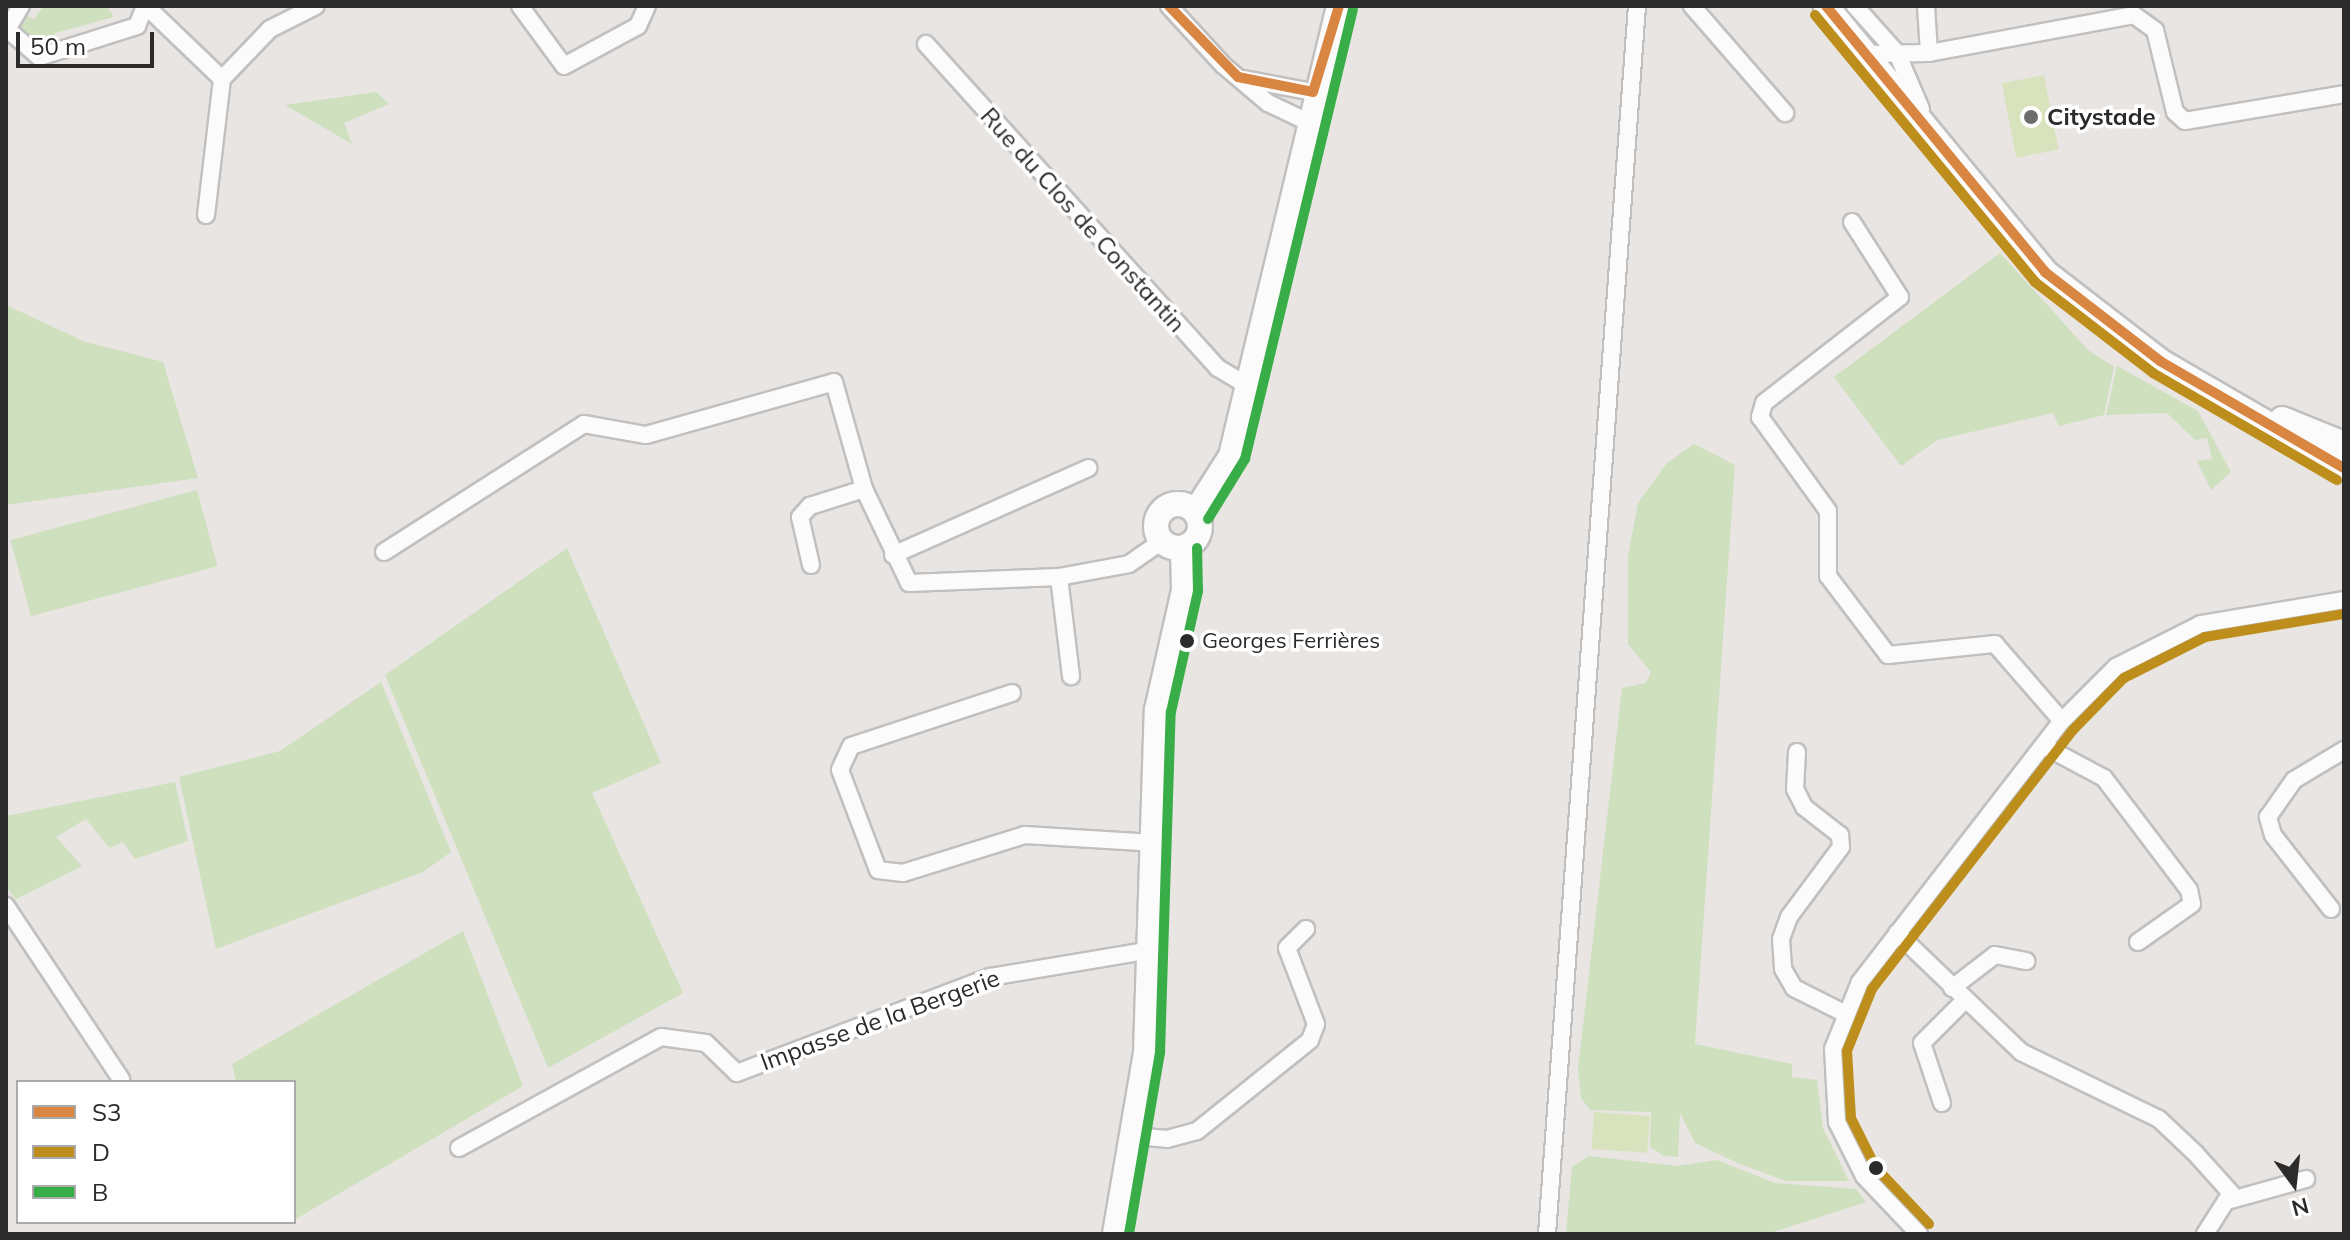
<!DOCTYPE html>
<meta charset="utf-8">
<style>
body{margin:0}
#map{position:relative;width:2350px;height:1240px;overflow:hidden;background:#e8e5e2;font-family:Mulish,sans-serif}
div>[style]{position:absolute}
.green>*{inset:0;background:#cee0be;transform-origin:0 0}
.pitch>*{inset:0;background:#d8e3bd;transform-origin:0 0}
.roads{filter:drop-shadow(2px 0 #c1c0c0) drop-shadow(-2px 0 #c1c0c0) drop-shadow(0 2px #c1c0c0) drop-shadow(0 -2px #c1c0c0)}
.street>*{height:16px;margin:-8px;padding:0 8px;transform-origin:8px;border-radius:8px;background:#fcfbfb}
.secondary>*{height:24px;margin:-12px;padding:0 12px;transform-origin:12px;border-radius:12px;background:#fcfbfb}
.secondary>.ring{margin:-12px;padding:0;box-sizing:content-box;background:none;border:24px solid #fcfbfb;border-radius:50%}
.bus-1>*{height:10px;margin:-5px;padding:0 5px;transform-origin:5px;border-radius:5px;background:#d88642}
.bus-2>*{height:10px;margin:-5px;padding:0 5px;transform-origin:5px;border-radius:5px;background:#bd8e1b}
.bus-3>*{height:10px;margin:-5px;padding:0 5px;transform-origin:5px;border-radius:5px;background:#39ae48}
.dots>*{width:22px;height:22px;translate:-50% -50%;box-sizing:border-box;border:4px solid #fff;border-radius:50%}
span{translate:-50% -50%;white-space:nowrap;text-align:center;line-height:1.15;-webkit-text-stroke:7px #fff;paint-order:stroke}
.bus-label{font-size:22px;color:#2b2b2b}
.left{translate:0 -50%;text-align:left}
.poi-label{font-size:24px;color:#2b2b2b;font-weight:700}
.street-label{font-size:24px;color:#2b2b2b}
.frame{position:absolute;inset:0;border:8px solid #2b2b2b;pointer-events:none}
.legend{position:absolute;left:16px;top:1080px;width:280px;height:144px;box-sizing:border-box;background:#fff;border:2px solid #aaa;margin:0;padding:10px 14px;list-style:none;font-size:24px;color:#2b2b2b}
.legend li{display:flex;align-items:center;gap:16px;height:40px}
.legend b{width:40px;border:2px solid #aaa}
.north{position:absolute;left:2254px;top:1144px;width:80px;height:80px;-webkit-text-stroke:6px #fff;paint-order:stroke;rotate:165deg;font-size:22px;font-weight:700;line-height:32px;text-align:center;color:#2b2b2b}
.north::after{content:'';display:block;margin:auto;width:28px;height:36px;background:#2b2b2b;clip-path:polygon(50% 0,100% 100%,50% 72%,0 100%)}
.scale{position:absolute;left:16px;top:32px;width:138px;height:36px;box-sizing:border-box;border:4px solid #2b2b2b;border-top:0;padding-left:10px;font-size:24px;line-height:28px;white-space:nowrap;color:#2b2b2b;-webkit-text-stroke:6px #fff;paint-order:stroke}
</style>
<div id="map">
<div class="green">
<div style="clip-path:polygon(44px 6px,107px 6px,114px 17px,55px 33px,56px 43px,41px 49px,15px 22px,25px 15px,34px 19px)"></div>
<div style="clip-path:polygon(376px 92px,389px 104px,344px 123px,352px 144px,285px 105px)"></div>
<div style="clip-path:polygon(2000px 253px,2088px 350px,2114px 367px,2104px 415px,2059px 426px,2053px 413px,1937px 440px,1901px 466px,1834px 377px)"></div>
<div style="clip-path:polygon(6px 305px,83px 341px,163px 362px,198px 478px,6px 505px)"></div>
<div style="clip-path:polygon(2117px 366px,2198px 411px,2231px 472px,2211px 490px,2197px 461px,2212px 459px,2207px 438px,2195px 440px,2167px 413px,2106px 415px)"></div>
<div style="clip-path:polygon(1694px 444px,1735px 465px,1695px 1044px,1792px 1064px,1792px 1077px,1817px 1080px,1823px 1128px,1849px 1181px,1786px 1181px,1740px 1164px,1695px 1143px,1680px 1113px,1678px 1157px,1664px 1156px,1650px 1147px,1651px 1112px,1590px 1110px,1581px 1098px,1578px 1069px,1622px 688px,1646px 683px,1651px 672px,1628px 644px,1628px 556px,1638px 503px,1667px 463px)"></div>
<div style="left:197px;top:490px;width:79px;height:193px;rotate:75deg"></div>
<div style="clip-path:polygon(567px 548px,661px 763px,592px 793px,683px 993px,548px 1068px,385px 675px)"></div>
<div style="clip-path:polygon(381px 682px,451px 852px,423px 872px,216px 949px,179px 777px,280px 751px)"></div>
<div style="clip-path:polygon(175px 782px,188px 841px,135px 859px,123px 842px,109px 848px,86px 819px,56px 837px,82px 866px,16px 899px,6px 887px,6px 816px)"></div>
<div style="clip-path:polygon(463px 931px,523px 1086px,294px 1220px,294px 1082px,236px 1082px,232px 1064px)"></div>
<div style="clip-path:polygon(1589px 1156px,1677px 1166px,1717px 1160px,1775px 1183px,1856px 1189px,1866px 1202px,1767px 1234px,1566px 1234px,1572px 1167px)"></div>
</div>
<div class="pitch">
<div style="left:2044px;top:75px;width:76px;height:43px;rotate:79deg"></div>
<div style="left:1594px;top:1112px;width:56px;height:37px;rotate:4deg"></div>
</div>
<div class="roads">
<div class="street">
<div style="left:21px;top:6px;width:27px;rotate:121deg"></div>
<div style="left:7px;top:29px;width:43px;rotate:41.2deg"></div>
<div style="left:39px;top:57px;width:103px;rotate:-17.6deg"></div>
<div style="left:137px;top:26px;width:22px;rotate:-68deg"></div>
<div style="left:146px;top:6px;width:105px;rotate:43.8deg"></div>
<div style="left:222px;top:79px;width:137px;rotate:96.7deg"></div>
<div style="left:520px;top:6px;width:74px;rotate:53.7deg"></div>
<div style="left:564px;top:66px;width:84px;rotate:-28.4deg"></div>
<div style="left:638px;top:26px;width:22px;rotate:-66deg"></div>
<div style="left:1169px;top:6px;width:80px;rotate:47.5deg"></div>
<div style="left:1223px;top:65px;width:59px;rotate:40.2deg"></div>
<div style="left:1268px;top:103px;width:42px;rotate:25.3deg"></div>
<div style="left:1692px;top:6px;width:142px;rotate:49deg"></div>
<div style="left:1855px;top:6px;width:63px;rotate:48.2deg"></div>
<div style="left:1897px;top:53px;width:61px;rotate:66.8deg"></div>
<div style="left:1926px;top:6px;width:47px;rotate:86.3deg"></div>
<div style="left:926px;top:44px;width:436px;rotate:48deg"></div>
<div style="left:1218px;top:368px;width:35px;rotate:31deg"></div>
<div style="left:1864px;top:54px;width:65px;rotate:-0.9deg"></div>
<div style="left:1929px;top:53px;width:208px;rotate:-10.5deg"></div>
<div style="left:2134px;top:15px;width:26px;rotate:36deg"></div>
<div style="left:2155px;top:30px;width:84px;rotate:76.3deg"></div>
<div style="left:2175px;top:112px;width:13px;rotate:42deg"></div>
<div style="left:2185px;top:121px;width:161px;rotate:-9.6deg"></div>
<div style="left:222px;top:79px;width:69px;rotate:-46.2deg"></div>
<div style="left:270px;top:29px;width:51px;rotate:-26.6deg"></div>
<div style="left:1244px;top:79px;width:70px;rotate:10.7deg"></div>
<div style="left:1852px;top:222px;width:89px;rotate:57.4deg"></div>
<div style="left:1900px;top:297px;width:172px;rotate:142.1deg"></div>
<div style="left:1764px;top:403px;width:15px;rotate:106deg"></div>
<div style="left:1760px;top:417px;width:116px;rotate:54.1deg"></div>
<div style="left:1828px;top:511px;width:65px;rotate:90deg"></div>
<div style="left:1828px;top:576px;width:99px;rotate:52.8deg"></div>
<div style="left:1888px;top:655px;width:108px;rotate:-5.9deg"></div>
<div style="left:1995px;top:644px;width:102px;rotate:49deg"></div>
<div style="left:384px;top:552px;width:237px;rotate:-32.6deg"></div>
<div style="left:584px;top:424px;width:63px;rotate:10.1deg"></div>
<div style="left:646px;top:435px;width:195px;rotate:-15.7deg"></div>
<div style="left:834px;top:382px;width:111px;rotate:74.3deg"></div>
<div style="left:864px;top:489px;width:104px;rotate:64.4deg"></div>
<div style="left:909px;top:583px;width:150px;rotate:-2.3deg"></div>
<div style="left:1059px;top:577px;width:71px;rotate:-10.5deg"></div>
<div style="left:1129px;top:564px;width:40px;rotate:-34.9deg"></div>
<div style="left:893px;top:555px;width:214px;rotate:-24deg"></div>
<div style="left:811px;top:565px;width:49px;rotate:-102.9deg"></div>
<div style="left:800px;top:517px;width:15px;rotate:-48deg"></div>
<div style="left:810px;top:506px;width:57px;rotate:-17.5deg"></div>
<div style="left:1059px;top:577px;width:100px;rotate:83.1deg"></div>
<div style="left:1012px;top:693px;width:169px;rotate:161.8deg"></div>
<div style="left:851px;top:746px;width:26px;rotate:115deg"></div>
<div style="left:840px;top:770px;width:107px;rotate:69.2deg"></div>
<div style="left:878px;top:870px;width:25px;rotate:7deg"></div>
<div style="left:903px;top:873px;width:128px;rotate:-17.3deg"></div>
<div style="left:1025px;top:835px;width:129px;rotate:3.5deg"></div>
<div style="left:2044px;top:746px;width:68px;rotate:28.1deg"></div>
<div style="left:2104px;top:778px;width:141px;rotate:52.8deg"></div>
<div style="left:2189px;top:890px;width:14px;rotate:78deg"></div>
<div style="left:2192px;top:904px;width:66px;rotate:144.9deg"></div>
<div style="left:1797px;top:752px;width:37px;rotate:93deg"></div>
<div style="left:1795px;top:789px;width:20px;rotate:63deg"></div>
<div style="left:1804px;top:807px;width:46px;rotate:37.9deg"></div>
<div style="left:1840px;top:835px;width:12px;rotate:85deg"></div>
<div style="left:1841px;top:847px;width:87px;rotate:126.6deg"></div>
<div style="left:1789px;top:917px;width:23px;rotate:110deg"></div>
<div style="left:1781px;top:939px;width:30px;rotate:86deg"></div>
<div style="left:1783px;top:969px;width:22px;rotate:60deg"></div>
<div style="left:1794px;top:988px;width:56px;rotate:26.6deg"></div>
<div style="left:6px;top:906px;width:208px;rotate:56.4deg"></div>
<div style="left:2331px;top:909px;width:94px;rotate:-128.1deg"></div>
<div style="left:2273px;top:835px;width:19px;rotate:-106deg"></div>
<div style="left:2268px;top:817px;width:45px;rotate:-54.9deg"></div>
<div style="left:2294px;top:780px;width:58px;rotate:-31deg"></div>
<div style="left:1897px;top:933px;width:172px;rotate:43.8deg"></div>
<div style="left:2021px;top:1052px;width:153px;rotate:25.9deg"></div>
<div style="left:2159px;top:1119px;width:50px;rotate:43.4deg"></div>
<div style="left:2195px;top:1153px;width:54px;rotate:48deg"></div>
<div style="left:2231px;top:1193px;width:49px;rotate:122.4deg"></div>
<div style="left:1952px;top:988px;width:54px;rotate:-37.5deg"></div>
<div style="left:1995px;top:955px;width:32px;rotate:11deg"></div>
<div style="left:1942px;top:1103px;width:63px;rotate:-108.4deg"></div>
<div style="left:1922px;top:1043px;width:61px;rotate:-45deg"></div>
<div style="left:1134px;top:1136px;width:33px;rotate:5deg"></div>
<div style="left:1167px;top:1139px;width:31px;rotate:-15deg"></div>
<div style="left:1197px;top:1131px;width:145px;rotate:-38.8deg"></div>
<div style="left:1310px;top:1040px;width:17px;rotate:-69deg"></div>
<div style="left:1316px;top:1024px;width:81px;rotate:-110.9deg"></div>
<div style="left:1287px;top:948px;width:27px;rotate:-45deg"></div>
<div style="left:459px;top:1148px;width:230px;rotate:-28.8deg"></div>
<div style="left:661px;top:1037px;width:45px;rotate:7.6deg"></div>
<div style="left:706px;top:1043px;width:43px;rotate:44.1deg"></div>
<div style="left:737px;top:1073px;width:271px;rotate:-20.8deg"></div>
<div style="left:990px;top:977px;width:164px;rotate:-9.5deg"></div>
<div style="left:2231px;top:1200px;width:78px;rotate:-15.6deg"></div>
<div style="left:1547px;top:1234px;width:1231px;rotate:-85.81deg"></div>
<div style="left:1919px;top:1234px;width:80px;rotate:-133.5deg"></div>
<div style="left:1864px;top:1176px;width:60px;rotate:-116.6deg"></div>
<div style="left:1837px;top:1122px;width:73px;rotate:-93.1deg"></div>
<div style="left:1833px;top:1049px;width:72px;rotate:-68.1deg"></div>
<div style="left:1860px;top:982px;width:330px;rotate:-52.3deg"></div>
<div style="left:2062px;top:721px;width:76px;rotate:-45deg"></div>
<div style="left:2116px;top:667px;width:95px;rotate:-26.8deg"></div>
<div style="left:2201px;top:624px;width:145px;rotate:-9.5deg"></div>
</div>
<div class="secondary">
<div style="left:1826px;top:6px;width:345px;rotate:50.5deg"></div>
<div style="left:2045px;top:272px;width:145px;rotate:37.7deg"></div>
<div style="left:2160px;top:361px;width:213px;rotate:30.2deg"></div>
<div style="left:2282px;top:419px;width:67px;rotate:22deg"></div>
<div class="ring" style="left:1156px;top:504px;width:20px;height:20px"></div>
<div style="left:1196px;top:511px;width:65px;rotate:-57.5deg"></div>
<div style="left:1231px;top:456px;width:463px;rotate:-76.5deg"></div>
<div style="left:1115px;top:1234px;width:184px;rotate:-80.3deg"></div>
<div style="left:1146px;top:1053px;width:343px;rotate:-88.2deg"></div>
<div style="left:1157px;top:710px;width:123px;rotate:-77.3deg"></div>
<div style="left:1184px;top:590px;width:42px;rotate:-91.4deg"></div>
</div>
</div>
<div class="bus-1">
<div style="left:1169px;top:6px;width:99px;rotate:45.8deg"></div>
<div style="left:1238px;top:77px;width:76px;rotate:11.3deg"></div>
<div style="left:1826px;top:6px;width:345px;rotate:50.5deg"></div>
<div style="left:2045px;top:272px;width:145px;rotate:37.7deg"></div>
<div style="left:2160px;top:361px;width:213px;rotate:30.2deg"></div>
<div style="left:1313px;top:92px;width:90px;rotate:-73.2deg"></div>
</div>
<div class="bus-2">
<div style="left:1815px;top:15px;width:346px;rotate:50.5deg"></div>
<div style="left:2035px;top:282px;width:149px;rotate:37.6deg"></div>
<div style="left:2153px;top:373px;width:213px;rotate:30.2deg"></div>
<div style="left:1929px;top:1224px;width:77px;rotate:-133.4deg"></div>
<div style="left:1876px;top:1168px;width:56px;rotate:-116.6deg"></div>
<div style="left:1851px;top:1118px;width:67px;rotate:-93.4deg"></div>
<div style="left:1847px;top:1051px;width:67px;rotate:-68deg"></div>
<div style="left:1872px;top:989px;width:328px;rotate:-52.2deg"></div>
<div style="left:2073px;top:730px;width:73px;rotate:-45.6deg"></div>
<div style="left:2124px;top:678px;width:91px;rotate:-26.8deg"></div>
<div style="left:2205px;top:637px;width:141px;rotate:-9.4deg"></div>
</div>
<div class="bus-3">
<div style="left:1208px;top:519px;width:70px;rotate:-58.3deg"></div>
<div style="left:1245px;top:459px;width:463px;rotate:-76.5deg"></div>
<div style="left:1129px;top:1234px;width:184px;rotate:-80.3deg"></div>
<div style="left:1160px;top:1053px;width:341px;rotate:-88.2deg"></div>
<div style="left:1171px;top:712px;width:124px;rotate:-77.4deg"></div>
<div style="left:1198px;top:591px;width:43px;rotate:-91.3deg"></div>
</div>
<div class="dots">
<div style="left:2031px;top:117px;background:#6d6c6b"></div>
<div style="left:1187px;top:641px;background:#2b2b2b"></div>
<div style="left:1876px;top:1168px;background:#2b2b2b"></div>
</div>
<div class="bus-label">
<span class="left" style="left:1202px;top:641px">Georges Ferrières</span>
</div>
<div class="poi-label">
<span class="left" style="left:2047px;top:117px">Citystade</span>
</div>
<div class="street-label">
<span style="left:1083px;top:220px;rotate:48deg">Rue du Clos de Constantin</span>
<span style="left:880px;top:1020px;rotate:-20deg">Impasse de la Bergerie</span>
</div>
<div class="frame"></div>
<ul class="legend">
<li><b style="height:10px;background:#d88642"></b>S3</li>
<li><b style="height:10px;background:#bd8e1b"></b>D</li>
<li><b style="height:10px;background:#39ae48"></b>B</li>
</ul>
<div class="north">N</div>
<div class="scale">50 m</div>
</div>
